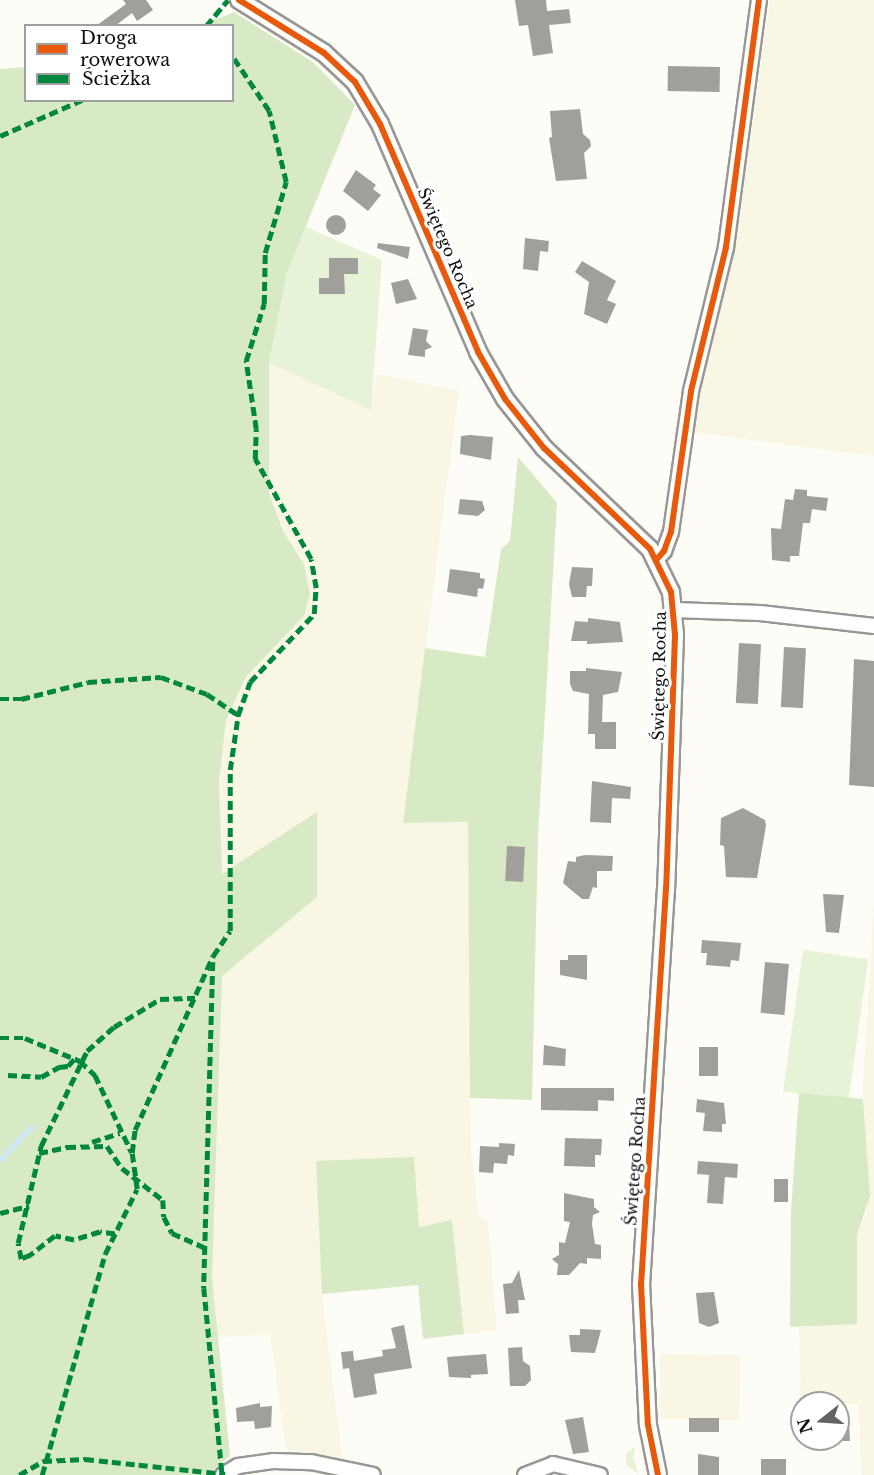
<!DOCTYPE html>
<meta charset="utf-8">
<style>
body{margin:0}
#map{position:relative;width:874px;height:1475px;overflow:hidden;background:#fdfcf7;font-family:"Libre Baskerville",serif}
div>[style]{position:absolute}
.farmland>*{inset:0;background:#f9f7e4;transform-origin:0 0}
.green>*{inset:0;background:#e7f3d7;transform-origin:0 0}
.forest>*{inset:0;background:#d8eac5}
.stream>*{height:4.5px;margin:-2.25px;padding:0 2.25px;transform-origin:2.25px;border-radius:2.25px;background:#cde8f7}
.building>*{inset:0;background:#a19f9c;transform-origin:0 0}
.round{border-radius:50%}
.roads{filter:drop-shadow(2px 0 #979795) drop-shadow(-2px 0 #979795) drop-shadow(0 2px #979795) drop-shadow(0 -2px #979795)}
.minor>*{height:14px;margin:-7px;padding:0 7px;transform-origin:7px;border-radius:7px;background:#fffffe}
.tertiary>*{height:16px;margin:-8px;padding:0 8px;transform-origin:8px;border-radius:8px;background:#fffffe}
.quiet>*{height:4.5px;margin-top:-2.25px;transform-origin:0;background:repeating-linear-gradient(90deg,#00873e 0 9px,transparent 0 13.5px)}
.cycleway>*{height:6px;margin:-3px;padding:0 3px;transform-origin:3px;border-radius:3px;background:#e8590c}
span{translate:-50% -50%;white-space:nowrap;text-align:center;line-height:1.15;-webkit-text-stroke:6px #fff;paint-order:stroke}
.street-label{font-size:16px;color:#111}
.legend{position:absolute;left:24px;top:24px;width:210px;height:78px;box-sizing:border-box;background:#fff;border:2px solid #a0a0a0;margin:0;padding:8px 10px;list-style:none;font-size:18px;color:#111}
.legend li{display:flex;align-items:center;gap:12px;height:30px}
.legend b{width:30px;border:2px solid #a0a0a0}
.north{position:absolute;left:790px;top:1391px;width:60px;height:60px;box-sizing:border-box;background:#fff;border:2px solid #a0a0a0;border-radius:50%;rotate:253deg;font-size:16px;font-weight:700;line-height:24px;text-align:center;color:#111}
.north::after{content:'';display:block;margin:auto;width:21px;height:27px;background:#646362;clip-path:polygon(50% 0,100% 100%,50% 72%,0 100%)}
</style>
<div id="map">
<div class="farmland">
<div style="clip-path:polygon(770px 0,874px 0,874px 456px,691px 432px,736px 238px)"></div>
<div style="clip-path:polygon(269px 363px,371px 409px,376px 374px,459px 391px,403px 822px,468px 822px,471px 1151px,479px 1217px,488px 1222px,497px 1330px,464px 1334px,452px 1221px,418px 1228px,316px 1161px,322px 1294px,343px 1462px,286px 1449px,270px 1335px,217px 1337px,212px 1278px,222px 976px,317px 897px,222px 875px,219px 781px,226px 720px,246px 677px,304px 616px,304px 564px,283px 531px,269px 493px)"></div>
<div style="clip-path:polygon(874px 901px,874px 1475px,862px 1475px,858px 1404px,802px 1403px,801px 1406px,799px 1327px,856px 1324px,857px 1235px,866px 1213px,863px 1085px)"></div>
<div style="left:660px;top:1354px;width:80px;height:65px;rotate:1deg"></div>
</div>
<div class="green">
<div style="clip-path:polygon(306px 227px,382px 260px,371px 410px,269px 363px,287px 273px)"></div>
<div style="left:803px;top:950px;width:66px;height:143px;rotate:8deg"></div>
<div style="clip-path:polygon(635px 1447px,633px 1458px,639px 1474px,626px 1465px,626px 1453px)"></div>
</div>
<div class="forest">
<div style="clip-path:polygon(234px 12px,313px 62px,355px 105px,287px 273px,269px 363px,269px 493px,283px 531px,304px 564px,310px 594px,304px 616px,246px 677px,226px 720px,219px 781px,222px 874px,317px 812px,317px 897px,222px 976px,212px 1278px,230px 1456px,213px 1470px,215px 1475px,0 1475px,0 69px,25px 67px,26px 100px,232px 100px,232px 26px,202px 25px)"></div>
<div style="clip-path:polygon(518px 457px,557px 503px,538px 836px,532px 1100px,470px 1098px,468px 822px,403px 823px,425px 648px,485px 657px,501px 549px,510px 541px)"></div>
<div style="clip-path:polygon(799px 1093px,863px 1099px,870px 1196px,857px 1235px,857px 1324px,790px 1327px,791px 1211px)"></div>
<div style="clip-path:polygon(414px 1157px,419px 1227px,452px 1220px,464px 1334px,423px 1339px,418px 1285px,322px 1294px,316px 1161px)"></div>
</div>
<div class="stream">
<div style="left:0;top:1160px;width:45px;rotate:-46.8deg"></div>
</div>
<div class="building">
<div style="clip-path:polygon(123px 0,146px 0,153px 10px,137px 21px,132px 13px,115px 26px,96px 26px,126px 4px)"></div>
<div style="clip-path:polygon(515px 0,546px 0,547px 11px,569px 9px,571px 23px,549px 25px,553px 53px,533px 56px,528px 25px,519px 26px)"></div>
<div style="left:668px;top:66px;width:52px;height:25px;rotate:1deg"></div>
<div style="clip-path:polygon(580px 109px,583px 134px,590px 140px,591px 146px,584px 153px,587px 179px,556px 181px,549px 138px,552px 137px,550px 111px)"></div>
<div style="clip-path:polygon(356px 170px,376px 185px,373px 189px,381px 195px,368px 211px,343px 191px)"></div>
<div class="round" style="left:326px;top:215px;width:20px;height:20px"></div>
<div style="clip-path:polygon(525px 238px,549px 241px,548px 252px,540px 251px,538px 271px,523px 269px)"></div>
<div style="clip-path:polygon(378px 243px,410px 247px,408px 259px,377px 248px)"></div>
<div style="clip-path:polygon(329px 258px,358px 258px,358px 274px,344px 274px,345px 294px,319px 294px,319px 278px,329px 278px)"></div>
<div style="clip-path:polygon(582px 261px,616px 281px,607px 300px,616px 304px,607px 324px,584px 314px,589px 282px,575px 272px)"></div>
<div style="clip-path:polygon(408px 279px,417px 299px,396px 304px,391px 283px)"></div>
<div style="clip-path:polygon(413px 328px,428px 330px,426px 341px,432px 347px,425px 350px,425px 357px,408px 355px)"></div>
<div style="clip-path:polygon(470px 435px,493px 437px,491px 460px,460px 454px,461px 436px)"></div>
<div style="clip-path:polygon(795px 489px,807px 490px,807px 496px,828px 498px,826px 511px,812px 509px,810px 523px,803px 523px,799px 556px,790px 556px,790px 562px,772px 560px,771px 528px,781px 529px,785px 499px,793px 500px)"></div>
<div style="clip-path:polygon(460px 499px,482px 501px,485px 510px,478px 516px,458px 514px)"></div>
<div style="clip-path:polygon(572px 567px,593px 568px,592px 586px,587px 586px,586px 597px,572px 597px,569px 584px)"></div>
<div style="clip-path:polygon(450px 569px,480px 573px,480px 578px,485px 579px,483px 589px,478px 588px,477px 597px,447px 592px)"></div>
<div style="clip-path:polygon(588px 618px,620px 622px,623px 642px,587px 644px,587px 641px,571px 641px,575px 621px,588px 622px)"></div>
<div style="left:739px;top:643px;width:22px;height:60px;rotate:3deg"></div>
<div style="left:784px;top:647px;width:22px;height:60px;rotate:3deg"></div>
<div style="clip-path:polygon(854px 659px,874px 661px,874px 787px,849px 785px)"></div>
<div style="clip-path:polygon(586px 668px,622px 672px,618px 692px,603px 695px,602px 722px,616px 722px,616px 749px,595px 749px,595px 734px,588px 734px,589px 694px,573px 691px,570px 684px,570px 671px,586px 671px)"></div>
<div style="clip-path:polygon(592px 781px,631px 787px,630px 799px,612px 798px,611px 823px,590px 822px)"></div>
<div style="clip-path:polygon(743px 808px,765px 820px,766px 826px,757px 878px,726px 877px,724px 846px,720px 845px,721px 818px)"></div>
<div style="left:507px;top:846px;width:18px;height:35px;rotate:3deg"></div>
<div style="clip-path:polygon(585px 855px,613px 856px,612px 871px,597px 871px,597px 888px,593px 887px,589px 899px,582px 899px,563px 883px,568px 861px,576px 862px,576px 857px)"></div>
<div style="clip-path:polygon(823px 894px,844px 895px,839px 933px,826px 932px)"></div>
<div style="clip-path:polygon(702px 940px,741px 943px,739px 961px,731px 960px,730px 967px,706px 965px,707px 953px,701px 953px)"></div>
<div style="clip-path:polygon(568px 955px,587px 955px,587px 980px,560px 975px,560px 960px,568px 960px)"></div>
<div style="left:765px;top:962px;width:24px;height:51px;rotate:5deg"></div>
<div style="clip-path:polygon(544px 1045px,566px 1049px,565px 1066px,543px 1065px)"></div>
<div style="left:699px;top:1047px;width:19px;height:29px"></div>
<div style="clip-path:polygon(541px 1088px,614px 1088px,614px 1101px,598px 1100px,598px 1111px,541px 1110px)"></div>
<div style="clip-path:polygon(697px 1099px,724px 1103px,726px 1124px,722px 1124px,722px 1132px,703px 1131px,705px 1113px,696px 1112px)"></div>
<div style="clip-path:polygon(565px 1138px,602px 1139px,601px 1155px,595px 1155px,595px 1167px,564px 1166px)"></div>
<div style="clip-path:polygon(499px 1143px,515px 1144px,514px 1156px,508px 1155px,507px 1164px,494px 1163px,493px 1173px,479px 1172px,480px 1146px,499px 1147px)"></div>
<div style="clip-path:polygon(698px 1161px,738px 1164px,737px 1178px,725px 1177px,723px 1204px,707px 1203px,709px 1175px,697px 1174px)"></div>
<div style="left:774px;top:1179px;width:14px;height:23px"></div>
<div style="clip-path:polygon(564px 1193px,594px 1199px,594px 1207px,600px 1212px,593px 1215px,592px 1224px,595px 1244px,601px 1245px,601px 1259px,587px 1258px,587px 1264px,580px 1263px,569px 1275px,557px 1275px,558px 1264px,552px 1259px,559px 1255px,559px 1242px,565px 1243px,570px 1222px,564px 1221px)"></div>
<div style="clip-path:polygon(519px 1270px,525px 1300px,518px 1300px,519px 1313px,506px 1314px,503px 1284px,512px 1283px)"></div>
<div style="clip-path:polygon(714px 1292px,719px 1323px,709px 1327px,699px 1323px,696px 1293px)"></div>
<div style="clip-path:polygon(404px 1325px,412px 1368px,374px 1374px,377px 1394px,354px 1398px,349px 1368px,343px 1369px,341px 1352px,353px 1351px,354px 1361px,383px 1356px,382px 1350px,396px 1348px,391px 1328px)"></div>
<div style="clip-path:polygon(580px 1329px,601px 1330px,595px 1353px,571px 1352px,569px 1335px,580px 1335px)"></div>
<div style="clip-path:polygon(522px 1347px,523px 1361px,530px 1366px,531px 1380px,525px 1386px,510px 1386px,508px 1348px)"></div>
<div style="clip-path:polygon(486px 1354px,488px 1374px,471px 1375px,471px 1378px,449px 1377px,447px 1357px)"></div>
<div style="clip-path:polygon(260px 1403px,260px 1407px,272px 1406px,271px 1427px,255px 1429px,254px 1421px,237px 1422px,236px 1408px)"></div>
<div style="clip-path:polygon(583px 1417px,589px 1452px,573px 1454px,565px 1420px)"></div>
<div style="left:719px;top:1418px;width:14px;height:30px;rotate:90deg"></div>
<div style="clip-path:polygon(838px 1420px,849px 1423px,850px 1441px,838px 1441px)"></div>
<div style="clip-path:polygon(698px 1454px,719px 1457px,719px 1475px,698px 1475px)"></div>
<div style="left:761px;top:1459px;width:25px;height:16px"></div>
</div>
<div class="roads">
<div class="minor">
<div style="left:657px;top:559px;width:11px;rotate:-49deg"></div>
<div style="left:664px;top:551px;width:20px;rotate:-70deg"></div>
<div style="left:671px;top:532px;width:142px;rotate:-81.9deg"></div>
<div style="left:691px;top:391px;width:148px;rotate:-76.3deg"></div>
<div style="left:726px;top:247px;width:249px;rotate:-82.4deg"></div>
<div style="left:674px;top:610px;width:86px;rotate:2deg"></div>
<div style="left:760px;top:613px;width:115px;rotate:6.5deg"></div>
<div style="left:223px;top:1475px;width:17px;rotate:-31deg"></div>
<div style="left:238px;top:1466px;width:35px;rotate:-8deg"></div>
<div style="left:273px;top:1461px;width:38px;rotate:2deg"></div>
<div style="left:311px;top:1462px;width:63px;rotate:11.8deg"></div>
<div style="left:525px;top:1475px;width:30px;rotate:-21deg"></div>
<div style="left:553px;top:1464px;width:48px;rotate:13.2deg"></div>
</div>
<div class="tertiary">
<div style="left:239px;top:0;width:100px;rotate:31.9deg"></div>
<div style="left:324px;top:53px;width:42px;rotate:43.1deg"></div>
<div style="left:355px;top:82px;width:49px;rotate:59.2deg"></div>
<div style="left:380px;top:124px;width:248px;rotate:66.7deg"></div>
<div style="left:478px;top:352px;width:54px;rotate:60.1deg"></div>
<div style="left:505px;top:399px;width:63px;rotate:51.5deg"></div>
<div style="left:544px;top:448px;width:146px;rotate:43.6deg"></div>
<div style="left:650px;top:549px;width:48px;rotate:64deg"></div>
<div style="left:671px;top:592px;width:43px;rotate:84.7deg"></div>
<div style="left:675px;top:635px;width:253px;rotate:92deg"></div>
<div style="left:666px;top:888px;width:397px;rotate:93.6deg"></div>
<div style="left:641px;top:1284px;width:141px;rotate:87.2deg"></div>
<div style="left:648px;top:1425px;width:51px;rotate:78.7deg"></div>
</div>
</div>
<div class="quiet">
<div style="left:206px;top:26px;width:34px;rotate:-50deg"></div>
<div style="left:0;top:136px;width:90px;rotate:-23.7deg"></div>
<div style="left:0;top:699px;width:21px"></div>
<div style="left:21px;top:699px;width:69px;rotate:-14.2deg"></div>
<div style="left:88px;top:682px;width:73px;rotate:-3.9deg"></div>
<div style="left:161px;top:677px;width:49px;rotate:20.3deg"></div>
<div style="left:207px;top:694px;width:37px;rotate:34deg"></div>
<div style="left:213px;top:962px;width:326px;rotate:91.6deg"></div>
<div style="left:204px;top:1288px;width:185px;rotate:84.4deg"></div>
<div style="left:0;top:1038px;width:25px"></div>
<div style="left:25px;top:1038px;width:60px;rotate:22.7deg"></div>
<div style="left:80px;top:1061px;width:21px;rotate:43deg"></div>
<div style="left:95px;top:1075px;width:86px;rotate:64.6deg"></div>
<div style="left:8px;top:1075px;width:33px;rotate:3deg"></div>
<div style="left:41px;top:1077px;width:21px;rotate:-29deg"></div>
<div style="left:59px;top:1067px;width:9px;rotate:-6deg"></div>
<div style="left:68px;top:1066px;width:11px;rotate:-49deg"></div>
<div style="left:92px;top:1142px;width:29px;rotate:-18deg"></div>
<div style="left:39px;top:1153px;width:29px;rotate:-12deg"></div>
<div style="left:67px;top:1147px;width:40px;rotate:-1.4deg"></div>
<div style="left:107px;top:1146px;width:27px;rotate:56deg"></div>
<div style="left:122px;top:1168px;width:52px;rotate:38deg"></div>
<div style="left:163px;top:1200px;width:17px;rotate:87deg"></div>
<div style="left:164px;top:1217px;width:18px;rotate:63deg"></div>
<div style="left:172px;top:1233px;width:36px;rotate:24deg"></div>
<div style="left:0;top:1213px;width:30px;rotate:-14deg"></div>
<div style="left:115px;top:1234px;width:15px;rotate:-172deg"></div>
<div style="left:100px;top:1232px;width:27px;rotate:163deg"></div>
<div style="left:74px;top:1240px;width:19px;rotate:-168deg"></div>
<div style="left:55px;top:1236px;width:31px;rotate:142deg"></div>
<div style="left:31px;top:1255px;width:11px;rotate:158deg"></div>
<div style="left:21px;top:1259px;width:16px;rotate:-101deg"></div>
<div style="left:18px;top:1243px;width:100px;rotate:-76.7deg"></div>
<div style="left:41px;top:1146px;width:106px;rotate:-64.2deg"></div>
<div style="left:87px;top:1051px;width:36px;rotate:-42deg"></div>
<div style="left:114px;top:1027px;width:54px;rotate:-31.3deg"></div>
<div style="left:160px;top:999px;width:35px;rotate:-2deg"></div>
<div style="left:19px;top:1475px;width:28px;rotate:-30deg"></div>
<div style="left:43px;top:1461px;width:42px;rotate:-2.7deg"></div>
<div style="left:85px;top:1459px;width:141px;rotate:6.1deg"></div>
<div style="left:42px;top:1475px;width:230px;rotate:-74.1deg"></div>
<div style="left:105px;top:1254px;width:72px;rotate:-63.8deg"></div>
<div style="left:137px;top:1189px;width:36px;rotate:-98deg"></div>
<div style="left:132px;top:1153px;width:23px;rotate:-83deg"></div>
<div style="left:135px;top:1130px;width:191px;rotate:-65.9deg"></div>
<div style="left:213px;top:956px;width:30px;rotate:-56deg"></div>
<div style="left:230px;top:931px;width:161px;rotate:-90deg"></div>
<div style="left:230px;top:770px;width:56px;rotate:-81.7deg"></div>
<div style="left:238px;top:715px;width:35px;rotate:-70deg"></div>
<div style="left:250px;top:682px;width:93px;rotate:-46.7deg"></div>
<div style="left:314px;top:614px;width:26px;rotate:-86deg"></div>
<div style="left:316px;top:588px;width:29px;rotate:-100deg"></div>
<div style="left:311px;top:559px;width:115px;rotate:-119.2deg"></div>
<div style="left:255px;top:459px;width:30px;rotate:-88deg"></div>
<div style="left:256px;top:429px;width:69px;rotate:-98.4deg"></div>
<div style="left:246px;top:361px;width:60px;rotate:-72.5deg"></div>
<div style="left:264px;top:304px;width:51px;rotate:-88.9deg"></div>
<div style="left:265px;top:253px;width:74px;rotate:-73.5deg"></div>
<div style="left:286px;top:182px;width:73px;rotate:-103.5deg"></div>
<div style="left:269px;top:111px;width:66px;rotate:-123.9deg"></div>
</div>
<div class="cycleway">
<div style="left:239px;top:0;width:100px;rotate:31.9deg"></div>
<div style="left:324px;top:53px;width:42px;rotate:43.1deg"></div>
<div style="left:355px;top:82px;width:49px;rotate:59.2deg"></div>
<div style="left:380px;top:124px;width:248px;rotate:66.7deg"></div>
<div style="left:478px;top:352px;width:54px;rotate:60.1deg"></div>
<div style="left:505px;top:399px;width:63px;rotate:51.5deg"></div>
<div style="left:544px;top:448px;width:146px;rotate:43.6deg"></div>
<div style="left:650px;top:549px;width:48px;rotate:64deg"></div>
<div style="left:671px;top:592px;width:43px;rotate:84.7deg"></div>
<div style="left:675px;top:635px;width:253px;rotate:92deg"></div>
<div style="left:666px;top:888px;width:397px;rotate:93.6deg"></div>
<div style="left:641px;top:1284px;width:141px;rotate:87.2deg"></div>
<div style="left:648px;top:1425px;width:51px;rotate:78.7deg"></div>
<div style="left:657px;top:559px;width:11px;rotate:-49deg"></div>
<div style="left:664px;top:551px;width:20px;rotate:-70deg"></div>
<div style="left:671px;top:532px;width:142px;rotate:-81.9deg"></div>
<div style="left:691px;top:391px;width:148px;rotate:-76.3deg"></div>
<div style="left:726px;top:247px;width:249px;rotate:-82.4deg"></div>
</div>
<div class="street-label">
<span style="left:448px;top:248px;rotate:67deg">Świętego Rocha</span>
<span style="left:659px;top:676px;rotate:-89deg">Świętego Rocha</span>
<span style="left:635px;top:1161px;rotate:-86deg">Świętego Rocha</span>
</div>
<ul class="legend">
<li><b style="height:8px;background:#e8590c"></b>Droga rowerowa</li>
<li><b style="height:8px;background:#00873e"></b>Ścieżka</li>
</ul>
<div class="north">N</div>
</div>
